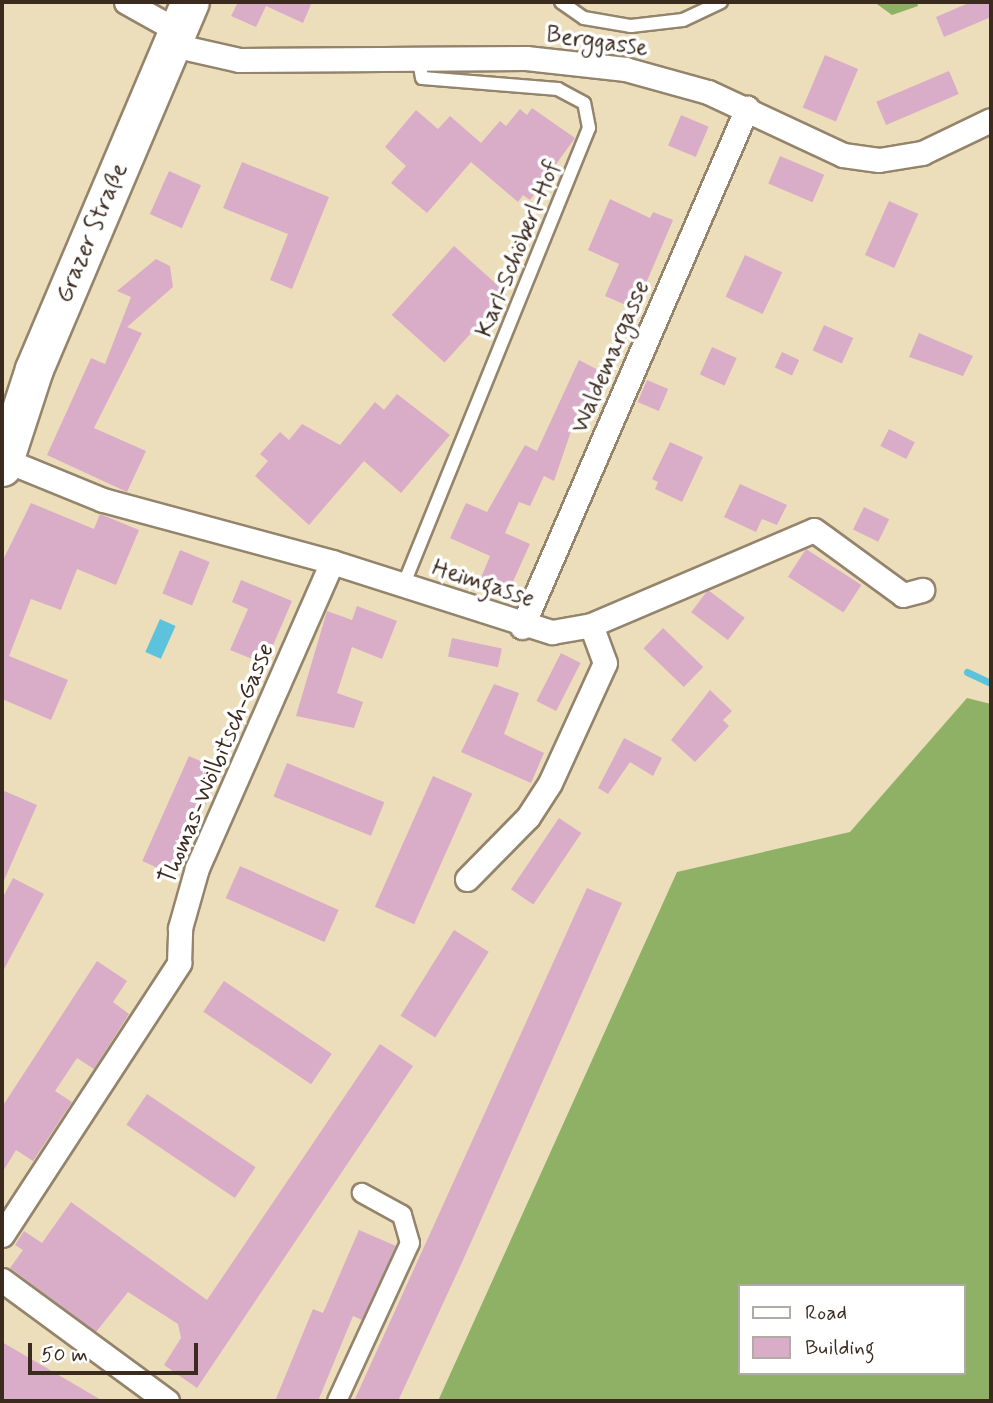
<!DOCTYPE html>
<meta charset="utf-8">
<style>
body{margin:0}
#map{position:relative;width:993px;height:1403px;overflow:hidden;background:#ecdebb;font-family:Mynerve,sans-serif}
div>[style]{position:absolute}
.forest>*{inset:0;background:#8eb166}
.water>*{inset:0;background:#5dc2db;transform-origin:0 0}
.stream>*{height:7px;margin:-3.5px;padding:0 3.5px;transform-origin:3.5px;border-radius:3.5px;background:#5dc2db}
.building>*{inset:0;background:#d9adc7;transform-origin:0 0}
.roads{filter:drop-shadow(2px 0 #94846c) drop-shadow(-2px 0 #94846c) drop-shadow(0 2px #94846c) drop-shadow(0 -2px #94846c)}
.service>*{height:12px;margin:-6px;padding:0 6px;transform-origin:6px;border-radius:6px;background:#fff}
.pedestrian>*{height:18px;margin:-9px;padding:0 9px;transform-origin:9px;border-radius:9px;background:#fff}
.minor>*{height:23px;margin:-11.5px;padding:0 11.5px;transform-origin:11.5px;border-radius:11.5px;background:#fff}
.primary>*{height:37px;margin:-18.5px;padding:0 18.5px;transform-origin:18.5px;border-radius:18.5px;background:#fff}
span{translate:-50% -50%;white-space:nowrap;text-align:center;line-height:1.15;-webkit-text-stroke:7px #fff;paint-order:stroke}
.street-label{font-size:24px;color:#3b2a1e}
.frame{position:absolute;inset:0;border:4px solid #3b2a1e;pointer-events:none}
.legend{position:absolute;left:738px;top:1284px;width:228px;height:91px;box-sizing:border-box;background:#fff;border:2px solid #b1aaa5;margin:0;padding:9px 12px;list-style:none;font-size:21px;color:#3b2a1e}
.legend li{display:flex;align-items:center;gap:14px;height:35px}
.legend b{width:35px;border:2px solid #b1aaa5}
.scale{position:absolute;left:28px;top:1343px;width:170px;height:32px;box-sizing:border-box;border:4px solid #3b2a1e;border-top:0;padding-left:9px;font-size:21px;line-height:24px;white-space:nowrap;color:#3b2a1e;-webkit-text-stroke:5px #fff;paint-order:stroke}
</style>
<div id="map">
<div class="forest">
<div style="clip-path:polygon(874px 2px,917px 2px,918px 6px,892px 15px)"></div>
<div style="clip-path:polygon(evenodd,967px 698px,991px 704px,991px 1401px,438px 1401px,677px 872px,850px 832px,967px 698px,739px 1286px,963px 1286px,963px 1373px,739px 1373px,739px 1286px)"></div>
</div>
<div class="water">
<div style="left:160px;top:619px;width:17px;height:36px;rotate:24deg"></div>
</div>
<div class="stream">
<div style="left:967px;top:672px;width:26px;rotate:25deg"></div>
</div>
<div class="building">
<div style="clip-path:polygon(238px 2px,312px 2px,303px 23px,266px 6px,256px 27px,231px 16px)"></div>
<div style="clip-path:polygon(971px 2px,991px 2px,991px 17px,944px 37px,936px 17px)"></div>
<div style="left:825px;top:55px;width:36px;height:57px;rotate:23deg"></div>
<div style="left:949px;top:71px;width:25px;height:79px;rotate:67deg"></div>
<div style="clip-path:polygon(532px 108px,575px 138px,530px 200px,523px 195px,518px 202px,471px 162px,427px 213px,391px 183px,406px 166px,385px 147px,416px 110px,438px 129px,450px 116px,481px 143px,500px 121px,506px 126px,520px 109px,527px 115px)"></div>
<div style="left:681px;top:115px;width:30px;height:33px;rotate:23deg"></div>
<div style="left:780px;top:156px;width:48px;height:30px;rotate:23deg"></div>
<div style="clip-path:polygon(242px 162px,329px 197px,292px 289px,270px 280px,288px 234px,223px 208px)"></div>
<div style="left:169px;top:171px;width:35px;height:47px;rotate:24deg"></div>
<div style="clip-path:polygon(610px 199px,650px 218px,653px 212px,673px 220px,635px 309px,605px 296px,619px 264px,588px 250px)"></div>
<div style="left:889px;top:201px;width:32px;height:59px;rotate:24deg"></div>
<div style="left:454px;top:246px;width:71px;height:93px;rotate:42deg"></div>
<div style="left:745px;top:255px;width:41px;height:46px;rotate:25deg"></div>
<div style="clip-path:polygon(156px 259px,170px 266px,173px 287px,127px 327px,142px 333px,94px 428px,146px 451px,127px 492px,47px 455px,91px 358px,105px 364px,131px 297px,117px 291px)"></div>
<div style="left:824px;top:325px;width:32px;height:28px;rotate:24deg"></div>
<div style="clip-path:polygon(919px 333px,973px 356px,963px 376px,909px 357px)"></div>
<div style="left:712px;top:347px;width:27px;height:30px;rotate:24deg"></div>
<div style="left:782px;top:352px;width:19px;height:17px;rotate:25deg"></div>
<div style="clip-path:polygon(579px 360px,606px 374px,590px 407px,581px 402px,554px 481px,544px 476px,530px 506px,519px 502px,505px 533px,530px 544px,506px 597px,478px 585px,490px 556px,450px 538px,466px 503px,487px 512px,525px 445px,537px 451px)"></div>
<div style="left:647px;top:380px;width:23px;height:24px;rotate:23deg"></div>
<div style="clip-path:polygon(397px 394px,450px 435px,401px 493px,364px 461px,309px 525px,255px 476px,268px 461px,260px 454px,280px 432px,289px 440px,302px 424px,340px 445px,375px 402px,384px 410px)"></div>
<div style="left:889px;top:429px;width:29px;height:19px;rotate:27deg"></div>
<div style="clip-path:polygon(670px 442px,703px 457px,682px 502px,655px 489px,658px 482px,652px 479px)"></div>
<div style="clip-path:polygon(740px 484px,787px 505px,777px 525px,762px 519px,756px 532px,724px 517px)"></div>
<div style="clip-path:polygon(31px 503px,94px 529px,100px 514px,139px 530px,116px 585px,77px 569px,61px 610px,31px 599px,9px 656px,68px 680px,51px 720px,2px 699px,2px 562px)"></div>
<div style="left:864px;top:507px;width:28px;height:25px;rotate:26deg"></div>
<div style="left:806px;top:549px;width:66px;height:33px;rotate:33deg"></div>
<div style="left:180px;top:550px;width:32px;height:47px;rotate:22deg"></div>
<div style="clip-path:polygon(241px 580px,292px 601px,265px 664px,230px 650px,248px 609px,232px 602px)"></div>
<div style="left:708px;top:590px;width:46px;height:28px;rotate:37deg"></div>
<div style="clip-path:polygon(357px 606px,397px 621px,382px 659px,352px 647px,337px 693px,363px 702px,354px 728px,296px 716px,327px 611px,352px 620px)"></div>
<div style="left:663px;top:628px;width:56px;height:28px;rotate:44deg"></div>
<div style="left:452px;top:638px;width:51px;height:19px;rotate:12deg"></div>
<div style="left:561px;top:653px;width:22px;height:54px;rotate:27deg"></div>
<div style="clip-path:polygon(494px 684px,519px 693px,504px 734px,544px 753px,531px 783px,461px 752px)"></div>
<div style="clip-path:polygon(710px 690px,732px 711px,723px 720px,729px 726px,695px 762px,671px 740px)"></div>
<div style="clip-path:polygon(624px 738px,662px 758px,653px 776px,630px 762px,608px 794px,598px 788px)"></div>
<div style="left:189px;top:756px;width:35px;height:115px;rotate:24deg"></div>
<div style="left:287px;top:763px;width:105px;height:36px;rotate:22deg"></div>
<div style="left:433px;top:776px;width:43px;height:143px;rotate:24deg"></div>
<div style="clip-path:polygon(2px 790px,37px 805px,2px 885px)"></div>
<div style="left:559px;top:818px;width:27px;height:86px;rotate:34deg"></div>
<div style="left:240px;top:866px;width:108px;height:35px;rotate:24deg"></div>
<div style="clip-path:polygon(13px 878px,44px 894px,2px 973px,2px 899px)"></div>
<div style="clip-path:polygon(587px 888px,622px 903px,464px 1258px,398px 1401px,354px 1401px)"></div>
<div style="left:454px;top:930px;width:41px;height:101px;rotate:32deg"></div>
<div style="clip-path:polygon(97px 961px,127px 981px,113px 1002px,129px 1014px,94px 1069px,77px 1058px,55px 1091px,72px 1102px,33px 1161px,16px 1150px,2px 1173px,2px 1107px)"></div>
<div style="left:224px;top:981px;width:130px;height:37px;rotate:34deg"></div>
<div style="clip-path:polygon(380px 1044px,413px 1066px,197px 1388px,164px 1365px,181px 1338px,178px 1324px,128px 1292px,96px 1332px,10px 1268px,23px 1250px,15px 1245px,24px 1231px,42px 1243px,71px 1202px,207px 1300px)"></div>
<div style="left:147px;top:1094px;width:131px;height:37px;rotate:34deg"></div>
<div style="clip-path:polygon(359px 1230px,396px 1246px,362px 1320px,353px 1316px,318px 1401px,275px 1401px,313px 1309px,323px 1313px)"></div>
<div style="clip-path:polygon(2px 1342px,103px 1401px,2px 1401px)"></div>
</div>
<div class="roads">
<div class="service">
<div style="left:561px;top:2px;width:28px;rotate:35deg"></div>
<div style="left:584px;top:18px;width:48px;rotate:9.7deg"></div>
<div style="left:631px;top:26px;width:52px;rotate:-6.6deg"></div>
<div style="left:683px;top:20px;width:42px;rotate:-25.3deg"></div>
<div style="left:403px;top:586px;width:494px;rotate:-67.9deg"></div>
<div style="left:589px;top:128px;width:25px;rotate:-101deg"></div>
<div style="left:584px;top:103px;width:30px;rotate:-152deg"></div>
<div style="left:558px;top:89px;width:136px;rotate:-175.4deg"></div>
<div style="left:422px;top:78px;width:22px;rotate:-100deg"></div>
</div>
<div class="pedestrian">
<div style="left:337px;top:1401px;width:174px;rotate:-65.2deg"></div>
<div style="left:410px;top:1243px;width:29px;rotate:-106deg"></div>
<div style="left:402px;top:1215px;width:46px;rotate:-151.2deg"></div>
</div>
<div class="minor">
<div style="left:126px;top:2px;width:60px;rotate:29.1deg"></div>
<div style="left:173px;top:45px;width:68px;rotate:12.8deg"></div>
<div style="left:239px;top:60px;width:287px;rotate:-0.4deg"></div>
<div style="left:526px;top:58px;width:100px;rotate:6.3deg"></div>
<div style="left:625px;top:69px;width:86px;rotate:15.5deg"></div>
<div style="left:708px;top:92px;width:149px;rotate:25deg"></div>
<div style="left:843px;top:155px;width:36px;rotate:8deg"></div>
<div style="left:879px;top:160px;width:44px;rotate:-9.2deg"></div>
<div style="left:922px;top:153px;width:76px;rotate:-25.6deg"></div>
<div style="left:5px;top:460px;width:106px;rotate:22.2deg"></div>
<div style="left:103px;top:500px;width:237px;rotate:15.1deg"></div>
<div style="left:332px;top:562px;width:231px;rotate:17.7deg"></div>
<div style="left:552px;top:632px;width:40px;rotate:-10deg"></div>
<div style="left:591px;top:625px;width:242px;rotate:-23.1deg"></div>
<div style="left:814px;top:530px;width:110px;rotate:36.1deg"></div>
<div style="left:903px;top:595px;width:20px;rotate:-15deg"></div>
<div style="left:522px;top:627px;width:566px;rotate:-66.56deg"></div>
<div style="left:467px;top:879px;width:87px;rotate:-45.5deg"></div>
<div style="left:528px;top:817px;width:40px;rotate:-57.1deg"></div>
<div style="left:550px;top:783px;width:132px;rotate:-65.4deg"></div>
<div style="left:605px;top:663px;width:40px;rotate:-110.2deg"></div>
<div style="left:2px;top:1235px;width:325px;rotate:-56.9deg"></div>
<div style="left:179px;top:963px;width:35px;rotate:-88deg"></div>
<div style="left:180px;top:928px;width:62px;rotate:-74.2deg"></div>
<div style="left:197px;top:868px;width:334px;rotate:-66.2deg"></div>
<div style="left:2px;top:1280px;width:205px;rotate:36.3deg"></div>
</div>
<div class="primary">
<div style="left:2px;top:467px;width:103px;rotate:-71.9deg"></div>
<div style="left:34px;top:369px;width:399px;rotate:-67deg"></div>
</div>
</div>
<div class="street-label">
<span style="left:597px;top:42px;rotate:8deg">Berggasse</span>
<span style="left:92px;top:233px;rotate:-67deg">Grazer Straße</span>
<span style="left:519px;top:249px;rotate:-68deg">Karl-Schöberl-Hof</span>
<span style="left:611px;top:357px;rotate:-67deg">Waldemargasse</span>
<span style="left:483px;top:584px;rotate:18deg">Heimgasse</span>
<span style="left:217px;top:764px;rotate:-67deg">Thomas-Wölbitsch-Gasse</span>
</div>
<div class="frame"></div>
<ul class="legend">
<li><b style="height:9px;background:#fff"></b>Road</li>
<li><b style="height:19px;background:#d9adc7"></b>Building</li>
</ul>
<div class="scale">50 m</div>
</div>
